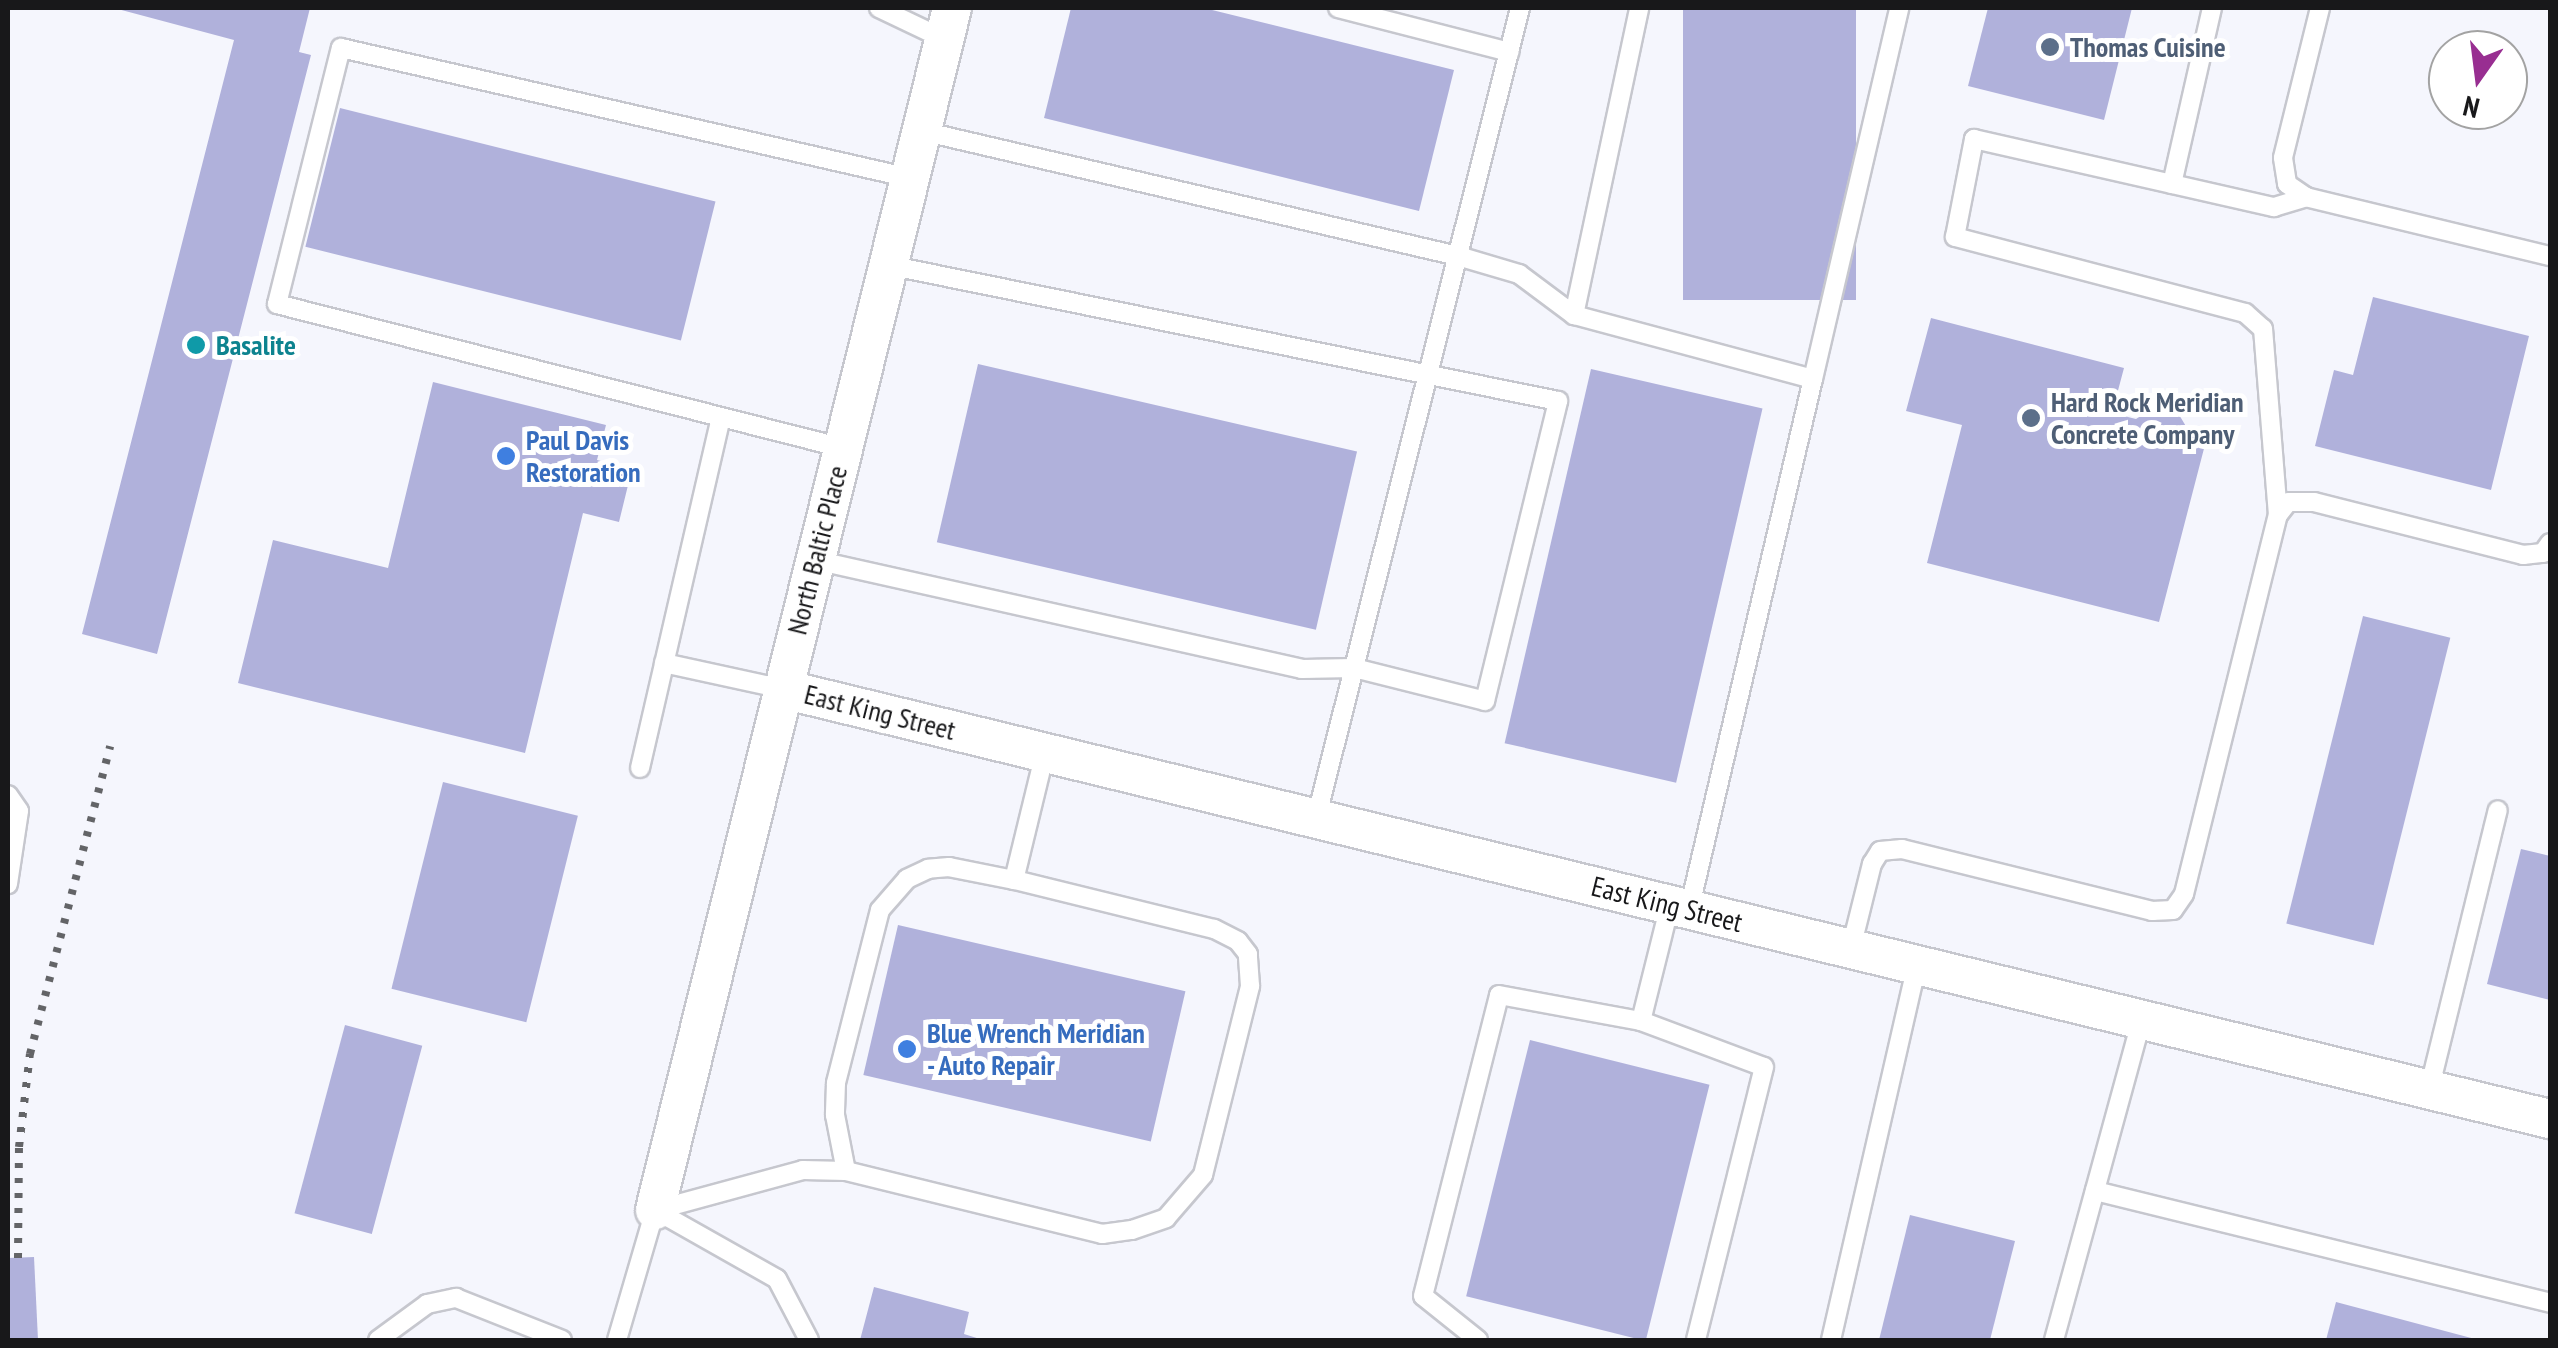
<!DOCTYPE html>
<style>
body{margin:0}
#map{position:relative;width:2558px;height:1348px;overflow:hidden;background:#f5f6fd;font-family:"PT Sans Narrow",sans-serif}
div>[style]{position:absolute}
.building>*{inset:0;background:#b0b1db;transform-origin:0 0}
.roads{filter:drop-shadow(2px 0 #c6c7ce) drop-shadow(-2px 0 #c6c7ce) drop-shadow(0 2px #c6c7ce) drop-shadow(0 -2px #c6c7ce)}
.lane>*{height:18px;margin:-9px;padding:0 9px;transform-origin:9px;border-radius:9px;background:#fff}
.street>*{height:38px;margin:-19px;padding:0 19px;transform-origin:19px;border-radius:19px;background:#fff}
.rail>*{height:8px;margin-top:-4px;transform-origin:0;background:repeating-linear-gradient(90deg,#636467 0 5px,transparent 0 15px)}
.dots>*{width:28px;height:28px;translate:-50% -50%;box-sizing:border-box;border:5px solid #fff;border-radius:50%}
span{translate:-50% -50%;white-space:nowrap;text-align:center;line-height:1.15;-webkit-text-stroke:10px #fff;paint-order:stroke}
.service-label{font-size:28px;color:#4e5e75;font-weight:700}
.left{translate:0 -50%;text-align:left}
.culture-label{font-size:28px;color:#0d838f;font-weight:700}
.shop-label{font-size:28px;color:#366cbe;font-weight:700}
.street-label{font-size:28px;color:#18181a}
.frame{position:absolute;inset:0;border:10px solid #18181a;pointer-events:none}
.north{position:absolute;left:2428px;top:30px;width:100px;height:100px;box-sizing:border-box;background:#fff;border:2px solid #a3a3a3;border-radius:50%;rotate:194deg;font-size:28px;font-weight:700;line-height:40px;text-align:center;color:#18181a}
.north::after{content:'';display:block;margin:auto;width:35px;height:45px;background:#982e91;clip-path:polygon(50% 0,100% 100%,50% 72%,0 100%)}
</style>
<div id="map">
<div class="building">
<div style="clip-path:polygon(114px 8px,310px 8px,299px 52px,311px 55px,157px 654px,82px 634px,234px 40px)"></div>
<div style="clip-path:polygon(1071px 8px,1204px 8px,1454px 70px,1419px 211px,1044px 118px)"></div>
<div style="left:1683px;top:8px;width:173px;height:292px"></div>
<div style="clip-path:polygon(1988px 8px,2132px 8px,2104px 120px,1968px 86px)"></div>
<div style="left:340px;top:108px;width:387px;height:143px;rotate:14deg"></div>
<div style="clip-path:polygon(2373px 297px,2529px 336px,2491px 490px,2315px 446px,2334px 370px,2353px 375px)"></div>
<div style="clip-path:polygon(1931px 318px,2124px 368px,2112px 413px,2136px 419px,2169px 398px,2190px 433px,2207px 437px,2159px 622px,1927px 563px,1962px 425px,1906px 411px)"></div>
<div style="left:978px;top:364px;width:389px;height:183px;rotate:13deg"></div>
<div style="left:1591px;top:369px;width:176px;height:384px;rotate:13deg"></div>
<div style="clip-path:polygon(433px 382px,606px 425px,597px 460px,632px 469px,619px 522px,583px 513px,525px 753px,238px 683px,273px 540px,388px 568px)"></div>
<div style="left:2363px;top:616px;width:90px;height:317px;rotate:14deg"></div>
<div style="left:443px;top:782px;width:139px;height:213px;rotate:14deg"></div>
<div style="clip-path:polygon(2521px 849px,2550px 856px,2550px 1000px,2487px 984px)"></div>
<div style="left:898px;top:925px;width:295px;height:154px;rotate:13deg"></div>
<div style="left:345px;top:1025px;width:80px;height:195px;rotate:15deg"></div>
<div style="left:1530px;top:1040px;width:185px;height:264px;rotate:14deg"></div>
<div style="clip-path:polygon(1910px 1215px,2015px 1241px,1990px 1340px,1879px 1340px)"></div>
<div style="clip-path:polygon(34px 1257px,38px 1340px,8px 1340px,8px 1258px)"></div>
<div style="clip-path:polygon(874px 1287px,969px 1312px,964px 1334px,983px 1340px,860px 1340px)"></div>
<div style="clip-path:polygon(2336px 1302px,2475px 1339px,2475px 1340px,2326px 1340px)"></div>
</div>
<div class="roads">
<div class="lane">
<div style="left:879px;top:8px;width:72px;rotate:25.5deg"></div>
<div style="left:1338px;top:8px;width:177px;rotate:14.4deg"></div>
<div style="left:2320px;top:8px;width:154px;rotate:103.9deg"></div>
<div style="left:2283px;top:158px;width:26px;rotate:81deg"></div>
<div style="left:2287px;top:184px;width:23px;rotate:34deg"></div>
<div style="left:2306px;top:197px;width:251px;rotate:13.6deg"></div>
<div style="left:922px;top:131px;width:550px;rotate:13.13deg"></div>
<div style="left:1458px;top:256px;width:64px;rotate:16.4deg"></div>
<div style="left:1519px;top:274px;width:69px;rotate:36.7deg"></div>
<div style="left:1574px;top:315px;width:247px;rotate:15deg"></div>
<div style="left:1813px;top:379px;width:381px;rotate:-76.9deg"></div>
<div style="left:2172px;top:184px;width:180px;rotate:-77.2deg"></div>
<div style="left:1574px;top:315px;width:314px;rotate:-78deg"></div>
<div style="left:843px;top:448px;width:584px;rotate:-165.73deg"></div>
<div style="left:277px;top:304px;width:264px;rotate:-76deg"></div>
<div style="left:341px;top:48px;width:584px;rotate:12.87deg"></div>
<div style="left:2278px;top:515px;width:187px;rotate:-94.6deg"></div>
<div style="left:2263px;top:329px;width:24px;rotate:-138deg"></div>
<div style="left:2245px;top:313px;width:300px;rotate:-165.3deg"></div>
<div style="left:1955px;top:237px;width:100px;rotate:-79deg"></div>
<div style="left:1974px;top:139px;width:308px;rotate:12.8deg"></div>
<div style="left:2274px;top:207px;width:34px;rotate:-17deg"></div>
<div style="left:815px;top:560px;width:499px;rotate:12.6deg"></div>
<div style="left:1302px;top:669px;width:52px;rotate:-1.1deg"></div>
<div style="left:1354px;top:668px;width:135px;rotate:14.1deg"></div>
<div style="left:1485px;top:701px;width:309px;rotate:-76.3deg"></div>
<div style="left:1558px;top:401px;width:684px;rotate:-168.53deg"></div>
<div style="left:664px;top:663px;width:122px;rotate:12.3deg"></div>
<div style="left:640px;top:768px;width:360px;rotate:-77deg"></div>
<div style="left:8px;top:795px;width:19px;rotate:55deg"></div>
<div style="left:19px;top:811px;width:74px;rotate:98.6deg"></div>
<div style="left:1316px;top:819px;width:836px;rotate:-75.88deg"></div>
<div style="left:1014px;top:880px;width:131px;rotate:-76.3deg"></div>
<div style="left:1689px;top:910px;width:545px;rotate:-76.86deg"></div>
<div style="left:1851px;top:948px;width:87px;rotate:-76deg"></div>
<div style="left:1872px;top:864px;width:15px;rotate:-58deg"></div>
<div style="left:1880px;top:851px;width:22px;rotate:-5deg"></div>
<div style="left:1902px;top:849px;width:258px;rotate:13.9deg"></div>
<div style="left:2152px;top:911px;width:21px;rotate:-3deg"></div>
<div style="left:2173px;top:910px;width:19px;rotate:-55deg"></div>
<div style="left:2184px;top:894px;width:390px;rotate:-76.1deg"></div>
<div style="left:2278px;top:515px;width:16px;rotate:-52deg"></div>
<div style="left:2288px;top:502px;width:26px"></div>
<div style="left:2314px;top:502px;width:216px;rotate:14.2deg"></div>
<div style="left:2523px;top:555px;width:20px;rotate:-6deg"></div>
<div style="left:2543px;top:553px;width:12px;rotate:-55deg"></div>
<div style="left:1641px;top:1021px;width:120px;rotate:-76deg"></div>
<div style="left:2429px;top:1090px;width:288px;rotate:-76.2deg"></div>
<div style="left:2095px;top:1191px;width:469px;rotate:13.8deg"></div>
<div style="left:655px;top:1210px;width:140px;rotate:29.5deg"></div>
<div style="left:777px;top:1279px;width:69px;rotate:62.3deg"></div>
<div style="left:656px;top:1210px;width:152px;rotate:-15.2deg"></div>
<div style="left:803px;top:1170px;width:43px;rotate:1.3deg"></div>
<div style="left:846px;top:1171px;width:264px;rotate:13.8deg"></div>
<div style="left:1102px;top:1234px;width:30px;rotate:-8deg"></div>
<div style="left:1132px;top:1230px;width:36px;rotate:-19deg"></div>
<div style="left:1166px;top:1218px;width:57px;rotate:-49.3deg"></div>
<div style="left:1203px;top:1175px;width:195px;rotate:-76deg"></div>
<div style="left:1250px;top:986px;width:32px;rotate:-94deg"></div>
<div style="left:1248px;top:954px;width:16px;rotate:-128deg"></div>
<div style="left:1238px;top:941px;width:27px;rotate:-153deg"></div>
<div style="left:1214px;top:929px;width:206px;rotate:-166.2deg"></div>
<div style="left:1014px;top:880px;width:66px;rotate:-168.7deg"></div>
<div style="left:949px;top:867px;width:21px;rotate:175deg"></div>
<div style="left:928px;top:869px;width:23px;rotate:155deg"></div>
<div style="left:907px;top:879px;width:41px;rotate:131.1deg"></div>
<div style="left:880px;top:910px;width:179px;rotate:104.3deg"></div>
<div style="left:836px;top:1083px;width:32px;rotate:92deg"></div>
<div style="left:835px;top:1115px;width:57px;rotate:78.9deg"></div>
<div style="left:378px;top:1340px;width:61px;rotate:-36.3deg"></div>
<div style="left:427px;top:1304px;width:30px;rotate:-12deg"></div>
<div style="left:456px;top:1298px;width:114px;rotate:21.6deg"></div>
<div style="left:617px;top:1340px;width:135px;rotate:-73.7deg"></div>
<div style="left:1478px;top:1340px;width:70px;rotate:-141.3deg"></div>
<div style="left:1423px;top:1296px;width:310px;rotate:-75.8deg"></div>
<div style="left:1499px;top:995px;width:144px;rotate:10.4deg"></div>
<div style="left:1641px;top:1021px;width:131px;rotate:20.5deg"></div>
<div style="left:1764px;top:1067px;width:281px;rotate:104deg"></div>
<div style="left:1831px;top:1340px;width:385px;rotate:-77.1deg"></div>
<div style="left:2054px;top:1340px;width:333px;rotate:-74.7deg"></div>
</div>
<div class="street">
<div style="left:783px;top:689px;width:1819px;rotate:13.68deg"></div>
<div style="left:655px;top:1210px;width:1238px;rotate:-76.12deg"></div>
</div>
</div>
<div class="rail">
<div style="left:18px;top:1258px;width:111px;rotate:-89.5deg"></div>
<div style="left:19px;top:1147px;width:94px;rotate:-83.3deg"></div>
<div style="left:30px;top:1054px;width:318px;rotate:-75.4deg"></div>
</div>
<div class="dots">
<div style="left:2050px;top:47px;background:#5c6f8a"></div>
<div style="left:196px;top:345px;background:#0f9aa8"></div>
<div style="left:2031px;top:418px;background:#5c6f8a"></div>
<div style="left:506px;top:456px;background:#3f7fe0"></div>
<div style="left:907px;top:1049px;background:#3f7fe0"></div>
</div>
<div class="service-label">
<span class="left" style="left:2070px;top:47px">Thomas Cuisine</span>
<span class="left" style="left:2051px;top:418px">Hard Rock Meridian<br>Concrete Company</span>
</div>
<div class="culture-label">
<span class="left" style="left:216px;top:345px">Basalite</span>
</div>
<div class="shop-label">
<span class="left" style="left:526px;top:456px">Paul Davis<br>Restoration</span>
<span class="left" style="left:927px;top:1049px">Blue Wrench Meridian<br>- Auto Repair</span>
</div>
<div class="street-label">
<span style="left:817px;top:550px;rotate:-76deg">North Baltic Place</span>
<span style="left:880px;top:712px;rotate:14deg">East King Street</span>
<span style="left:1667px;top:904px;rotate:14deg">East King Street</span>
</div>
<div class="frame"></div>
<div class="north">N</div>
</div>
